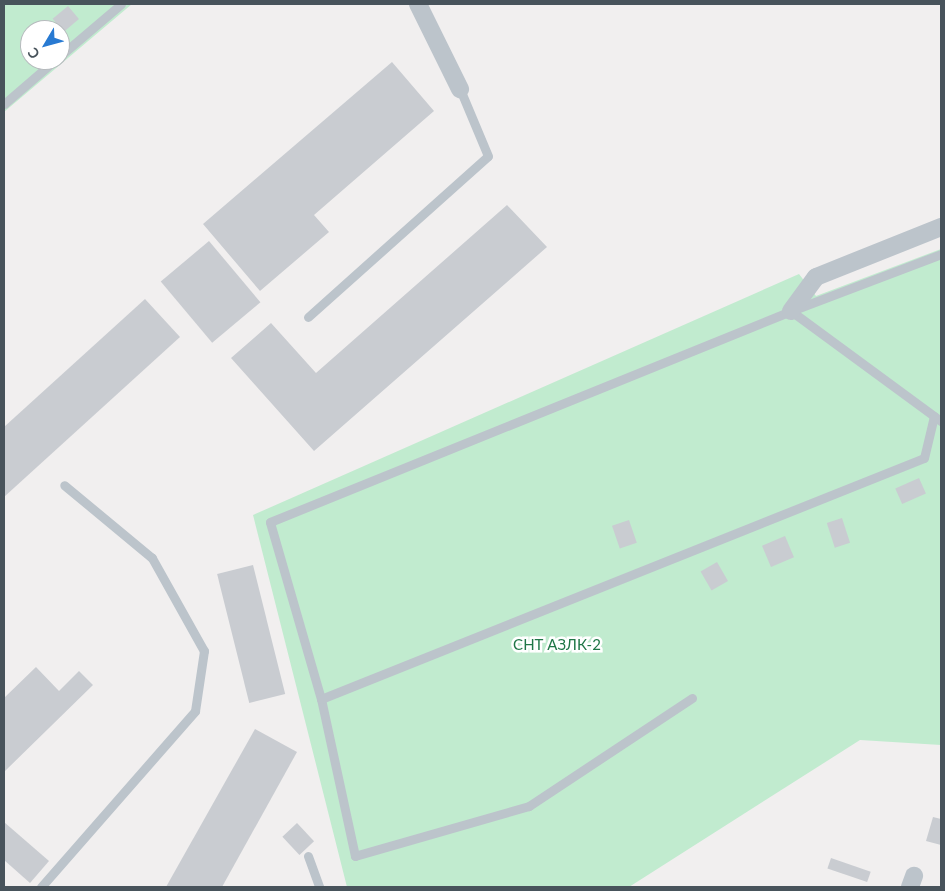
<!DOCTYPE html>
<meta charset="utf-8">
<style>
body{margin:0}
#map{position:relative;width:945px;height:891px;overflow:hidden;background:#f1efef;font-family:Lato,sans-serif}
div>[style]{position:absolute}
.green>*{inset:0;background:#c1ebcf}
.building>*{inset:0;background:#c9ccd1;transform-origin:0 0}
.lane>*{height:9px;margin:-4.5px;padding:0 4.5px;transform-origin:4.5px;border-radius:4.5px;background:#bcc4cb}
.street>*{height:18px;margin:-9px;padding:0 9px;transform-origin:9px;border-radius:9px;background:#bcc4cb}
span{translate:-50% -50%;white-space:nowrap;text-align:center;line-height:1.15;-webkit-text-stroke:5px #fff;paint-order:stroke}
.park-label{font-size:15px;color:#1f7646}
.frame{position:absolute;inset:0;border:5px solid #48535b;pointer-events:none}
.north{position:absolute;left:20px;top:20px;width:50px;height:50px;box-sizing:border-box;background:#fff;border:1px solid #b6babd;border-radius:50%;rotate:233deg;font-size:14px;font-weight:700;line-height:20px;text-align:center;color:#48535b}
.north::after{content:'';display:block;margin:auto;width:18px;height:22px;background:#287ad2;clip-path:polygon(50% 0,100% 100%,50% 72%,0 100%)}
</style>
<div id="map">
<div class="green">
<div style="clip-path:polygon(evenodd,4px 4px,132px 4px,4px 112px,4px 4px,30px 30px,60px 30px,60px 60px,30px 60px,30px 30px)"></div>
<div style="clip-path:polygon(941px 249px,941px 745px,860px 740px,629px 887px,347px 887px,253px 515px,799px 274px,816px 296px)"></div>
</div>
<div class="building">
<div style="left:68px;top:6px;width:17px;height:20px;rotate:50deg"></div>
<div style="clip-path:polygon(392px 62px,434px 111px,314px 215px,329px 232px,260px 291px,203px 224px)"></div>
<div style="clip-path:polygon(507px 205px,547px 247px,314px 451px,231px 358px,271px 323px,316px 373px)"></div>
<div style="left:209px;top:241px;width:80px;height:63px;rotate:50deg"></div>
<div style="clip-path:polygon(145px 299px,180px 337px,4px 497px,4px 427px)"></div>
<div style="left:919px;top:478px;width:17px;height:26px;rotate:66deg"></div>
<div style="left:842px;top:518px;width:26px;height:16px;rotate:72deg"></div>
<div style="left:629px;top:520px;width:24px;height:18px;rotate:71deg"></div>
<div style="left:785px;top:536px;width:23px;height:25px;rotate:67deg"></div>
<div style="left:717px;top:562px;width:22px;height:19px;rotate:60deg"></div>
<div style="left:253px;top:565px;width:133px;height:37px;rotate:76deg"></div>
<div style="clip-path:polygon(36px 667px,59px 691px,79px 671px,93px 685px,4px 772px,4px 698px)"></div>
<div style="clip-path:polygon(255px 729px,297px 752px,222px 887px,166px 887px)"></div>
<div style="clip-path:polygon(933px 817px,941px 819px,941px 845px,926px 841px)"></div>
<div style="clip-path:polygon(4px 822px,49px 861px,30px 883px,4px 860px)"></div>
<div style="left:297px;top:823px;width:25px;height:20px;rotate:47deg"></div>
<div style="left:831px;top:858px;width:42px;height:11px;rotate:19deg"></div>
</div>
<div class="lane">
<div style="left:60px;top:56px;width:80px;rotate:-40.4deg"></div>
<div style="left:4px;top:104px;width:67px;rotate:-40.8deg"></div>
<div style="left:791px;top:311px;width:186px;rotate:36.3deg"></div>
<div style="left:308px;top:317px;width:241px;rotate:-41.8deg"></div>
<div style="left:488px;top:156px;width:73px;rotate:-112.7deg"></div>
<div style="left:692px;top:698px;width:196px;rotate:146.5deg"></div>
<div style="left:529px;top:806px;width:181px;rotate:164deg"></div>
<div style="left:355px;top:856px;width:161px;rotate:-102.2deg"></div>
<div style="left:321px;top:699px;width:184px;rotate:-106.1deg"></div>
<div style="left:270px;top:522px;width:562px;rotate:-22.05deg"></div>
<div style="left:791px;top:311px;width:160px;rotate:-20.8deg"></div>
<div style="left:321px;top:699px;width:649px;rotate:-21.79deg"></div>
<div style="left:924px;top:458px;width:43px;rotate:-76.6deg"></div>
<div style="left:308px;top:856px;width:33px;rotate:70deg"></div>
<div style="left:41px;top:887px;width:234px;rotate:-48.8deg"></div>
<div style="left:195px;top:711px;width:61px;rotate:-81.5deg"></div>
<div style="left:204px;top:651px;width:107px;rotate:-119.2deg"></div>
<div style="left:152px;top:558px;width:114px;rotate:-140.3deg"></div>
</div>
<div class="street">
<div style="left:418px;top:4px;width:95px;rotate:63.7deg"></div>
<div style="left:791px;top:311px;width:42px;rotate:-53.7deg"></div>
<div style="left:816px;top:277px;width:135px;rotate:-21.8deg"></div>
<div style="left:910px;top:887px;width:12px;rotate:-70deg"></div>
</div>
<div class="park-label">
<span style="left:557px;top:645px">СНТ АЗЛК-2</span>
</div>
<div class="frame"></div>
<div class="north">С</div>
</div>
